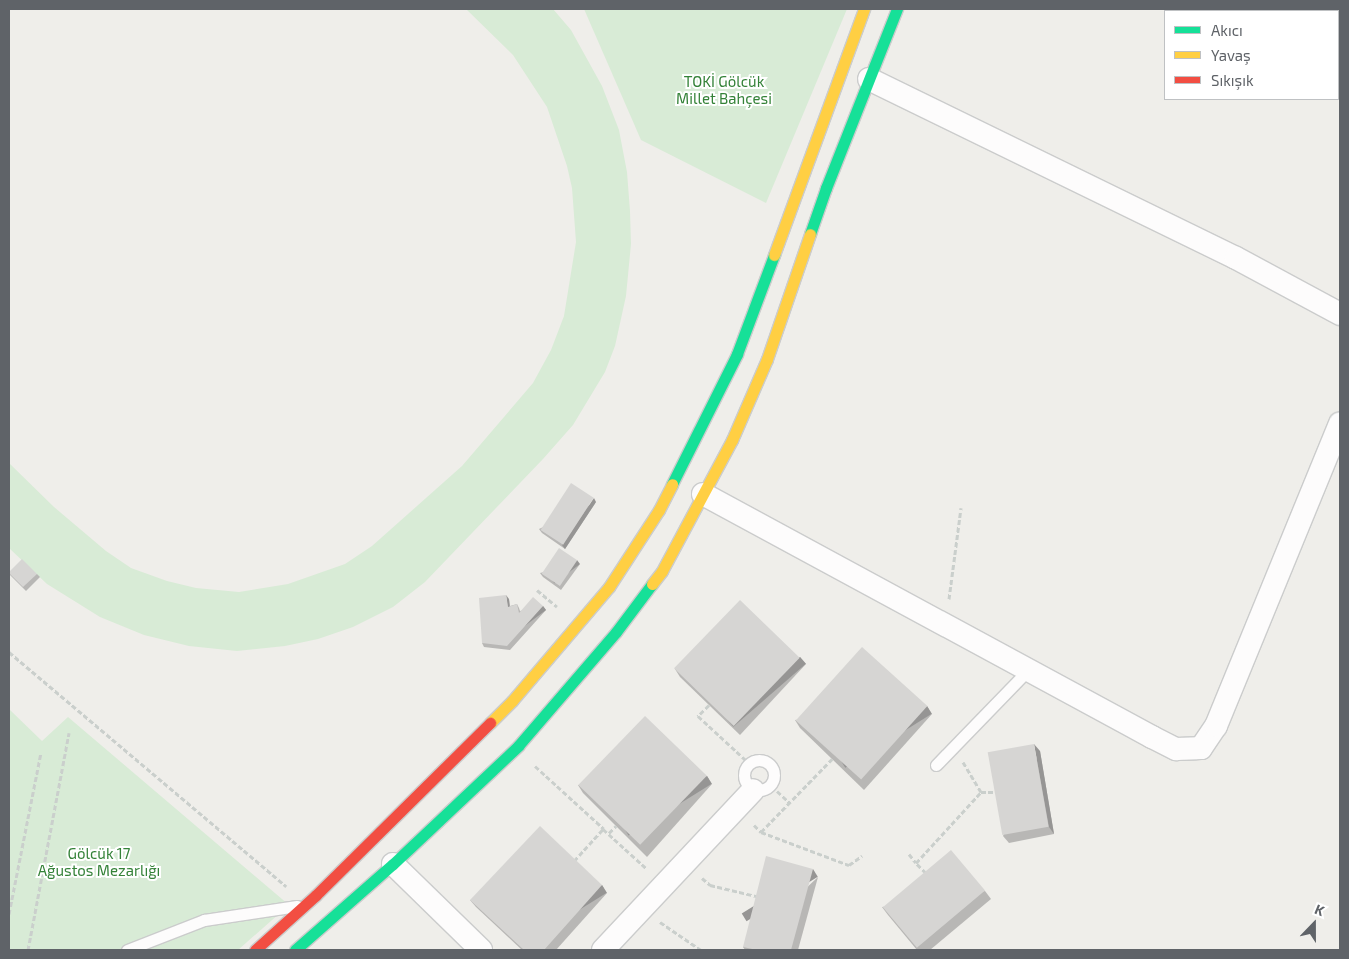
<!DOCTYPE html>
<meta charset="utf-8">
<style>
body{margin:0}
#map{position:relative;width:1349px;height:959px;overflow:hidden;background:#efeeea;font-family:"Exo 2",sans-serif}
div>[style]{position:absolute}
.green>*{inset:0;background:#d8ebd6}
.path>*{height:3px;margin-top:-1.5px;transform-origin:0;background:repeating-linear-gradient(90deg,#cacfcc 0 5px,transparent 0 7.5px)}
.roads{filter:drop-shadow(1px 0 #cbcccc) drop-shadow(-1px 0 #cbcccc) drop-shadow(0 1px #cbcccc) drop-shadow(0 -1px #cbcccc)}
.lane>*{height:11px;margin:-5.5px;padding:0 5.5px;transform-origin:5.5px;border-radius:5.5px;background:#fdfcfc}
.lane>.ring{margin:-5.5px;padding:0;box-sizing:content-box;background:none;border:11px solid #fdfcfc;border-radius:50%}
.street>*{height:22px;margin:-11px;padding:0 11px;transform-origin:11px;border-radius:11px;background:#fdfcfc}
.fast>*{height:11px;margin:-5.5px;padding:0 5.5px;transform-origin:5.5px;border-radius:5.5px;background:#16e098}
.slow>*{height:11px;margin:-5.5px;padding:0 5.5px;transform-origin:5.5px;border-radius:5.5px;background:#ffcf43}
.jam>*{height:11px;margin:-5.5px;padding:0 5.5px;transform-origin:5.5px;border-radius:5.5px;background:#f24e42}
.wall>*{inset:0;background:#b8b7b5}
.shaded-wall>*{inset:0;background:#969594;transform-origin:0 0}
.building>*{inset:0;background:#d6d5d3;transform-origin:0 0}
span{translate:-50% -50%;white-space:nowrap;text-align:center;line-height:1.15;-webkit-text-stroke:4px #fff;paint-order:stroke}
.park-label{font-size:15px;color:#348238}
.frame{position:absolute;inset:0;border:10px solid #5f6368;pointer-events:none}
.legend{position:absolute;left:1164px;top:10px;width:175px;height:90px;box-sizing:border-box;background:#fff;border:1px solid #bfc1c3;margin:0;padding:6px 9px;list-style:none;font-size:15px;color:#5f6368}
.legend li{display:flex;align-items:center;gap:10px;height:25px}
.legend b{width:25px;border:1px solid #bfc1c3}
.north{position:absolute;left:1289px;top:899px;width:50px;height:50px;-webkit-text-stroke:4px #fff;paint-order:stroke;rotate:22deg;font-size:14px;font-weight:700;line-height:20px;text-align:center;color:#5f6368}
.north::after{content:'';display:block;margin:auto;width:18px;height:22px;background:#5f6368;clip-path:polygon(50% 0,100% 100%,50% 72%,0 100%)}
</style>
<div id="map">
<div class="green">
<div style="clip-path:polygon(466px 9px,553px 9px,571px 30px,602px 86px,619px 130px,627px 172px,630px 211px,631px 244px,626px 296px,615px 346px,605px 372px,573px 425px,543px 459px,425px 582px,393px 607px,353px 627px,318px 639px,285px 646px,237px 651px,189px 646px,144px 635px,100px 617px,47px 584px,9px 548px,9px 463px,54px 507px,106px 551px,131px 568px,167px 581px,196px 588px,239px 592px,288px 584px,345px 564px,372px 546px,462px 466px,533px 383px,551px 350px,564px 316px,576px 242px,572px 188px,567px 166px,547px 107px,513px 55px)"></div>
<div style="clip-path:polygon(584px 9px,847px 9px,766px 203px,641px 140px)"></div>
<div style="clip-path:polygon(9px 709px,42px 741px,68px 717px,289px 905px,238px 950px,9px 950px)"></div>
</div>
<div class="path">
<div style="left:537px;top:590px;width:26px;rotate:40deg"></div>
<div style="left:949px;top:599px;width:92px;rotate:-82.5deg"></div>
<div style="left:9px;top:652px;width:363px;rotate:40.2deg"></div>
<div style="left:709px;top:705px;width:16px;rotate:135deg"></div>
<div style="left:698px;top:716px;width:69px;rotate:42.7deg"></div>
<div style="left:963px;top:762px;width:35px;rotate:59deg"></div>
<div style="left:981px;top:792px;width:17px"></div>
<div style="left:535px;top:766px;width:93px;rotate:42.4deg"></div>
<div style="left:777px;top:791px;width:18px;rotate:43deg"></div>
<div style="left:754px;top:825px;width:10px;rotate:45deg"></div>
<div style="left:761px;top:832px;width:94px;rotate:20.6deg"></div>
<div style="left:849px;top:865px;width:16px;rotate:-35deg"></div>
<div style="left:761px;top:832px;width:102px;rotate:-45.8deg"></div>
<div style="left:609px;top:833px;width:10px;rotate:-45deg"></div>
<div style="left:909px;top:854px;width:11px;rotate:52deg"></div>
<div style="left:574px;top:861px;width:43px;rotate:-47.8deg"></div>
<div style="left:603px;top:829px;width:59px;rotate:42.3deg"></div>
<div style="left:926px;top:873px;width:14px;rotate:-135deg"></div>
<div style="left:916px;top:863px;width:96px;rotate:-47.5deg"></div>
<div style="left:702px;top:878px;width:11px;rotate:41deg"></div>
<div style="left:710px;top:885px;width:51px;rotate:13.5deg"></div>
<div style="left:9px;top:914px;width:164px;rotate:-78.8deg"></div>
<div style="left:660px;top:922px;width:50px;rotate:34.3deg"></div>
<div style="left:28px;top:950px;width:221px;rotate:-79.3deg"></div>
</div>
<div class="roads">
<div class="lane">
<div class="ring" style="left:744px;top:760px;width:19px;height:19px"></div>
<div style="left:936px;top:765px;width:132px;rotate:-45.9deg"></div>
<div style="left:127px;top:950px;width:83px;rotate:-21.3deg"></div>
<div style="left:204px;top:920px;width:94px;rotate:-8.6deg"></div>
</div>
<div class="street">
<div style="left:869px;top:79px;width:408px;rotate:26deg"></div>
<div style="left:1236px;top:258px;width:118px;rotate:28.3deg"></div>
<div style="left:703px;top:494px;width:511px;rotate:28.42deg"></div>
<div style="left:1152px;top:737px;width:27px;rotate:27deg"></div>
<div style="left:1176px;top:749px;width:25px;rotate:-2deg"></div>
<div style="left:1201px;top:748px;width:27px;rotate:-56deg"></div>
<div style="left:1216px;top:726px;width:327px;rotate:-67.7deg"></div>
<div style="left:393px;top:864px;width:123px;rotate:44.3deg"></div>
<div style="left:603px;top:950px;width:219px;rotate:-46.8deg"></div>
</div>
<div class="fast">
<div style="left:810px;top:234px;width:49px;rotate:-70.8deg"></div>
<div style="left:826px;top:188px;width:193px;rotate:-68.4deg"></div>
<div style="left:672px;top:484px;width:145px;rotate:-63.4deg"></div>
<div style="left:737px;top:354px;width:106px;rotate:-69.5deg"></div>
<div style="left:295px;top:950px;width:130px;rotate:-41.3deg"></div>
<div style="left:393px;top:864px;width:172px;rotate:-43.3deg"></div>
<div style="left:518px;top:746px;width:150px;rotate:-49.3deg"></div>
<div style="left:616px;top:632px;width:60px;rotate:-53.1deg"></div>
</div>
<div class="slow">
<div style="left:774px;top:255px;width:262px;rotate:-69.9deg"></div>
<div style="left:652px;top:584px;width:16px;rotate:-52deg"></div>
<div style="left:662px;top:571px;width:149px;rotate:-61.9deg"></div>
<div style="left:732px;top:440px;width:88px;rotate:-66.6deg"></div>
<div style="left:767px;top:359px;width:132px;rotate:-71deg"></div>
<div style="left:490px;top:723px;width:31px;rotate:-45deg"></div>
<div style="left:512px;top:701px;width:150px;rotate:-49.6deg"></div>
<div style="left:609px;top:587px;width:92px;rotate:-57deg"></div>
<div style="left:659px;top:510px;width:29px;rotate:-63deg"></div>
</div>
<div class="jam">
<div style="left:255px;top:950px;width:82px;rotate:-42deg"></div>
<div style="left:316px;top:895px;width:245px;rotate:-44.7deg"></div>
</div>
</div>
<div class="wall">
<div style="clip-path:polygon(596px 502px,565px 549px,542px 533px,539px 529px)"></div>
<div style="clip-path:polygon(580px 564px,561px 590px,543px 577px,540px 573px)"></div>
<div style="clip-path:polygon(9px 574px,37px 574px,40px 577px,26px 591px)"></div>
<div style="clip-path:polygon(509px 599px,510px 606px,517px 604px,519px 608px,520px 611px,543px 606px,546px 610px,510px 650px,484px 647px,482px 643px)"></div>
<div style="clip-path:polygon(800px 657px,806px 664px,740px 735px,680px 677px,675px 669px)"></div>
<div style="clip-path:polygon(927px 706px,932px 714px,864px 790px,800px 728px,795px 720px)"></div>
<div style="clip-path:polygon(1040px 751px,1054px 834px,1009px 843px,1003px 836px)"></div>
<div style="clip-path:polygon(707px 776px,712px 784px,647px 857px,583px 793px,578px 785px)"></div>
<div style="clip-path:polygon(818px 877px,798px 950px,745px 950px,743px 947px)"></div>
<div style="clip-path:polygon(602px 885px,607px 893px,556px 950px,522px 950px,476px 907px,470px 900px)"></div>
<div style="clip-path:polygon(985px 891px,991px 899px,930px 950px,917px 950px,888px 915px,882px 907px)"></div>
</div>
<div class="shaded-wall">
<div style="clip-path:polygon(594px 498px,596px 502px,565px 549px,562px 545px)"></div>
<div style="left:577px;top:560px;width:5px;height:32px;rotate:53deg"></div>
<div style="clip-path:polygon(506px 595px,509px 599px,510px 611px,508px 607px)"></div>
<div style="left:543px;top:606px;width:5px;height:54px;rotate:53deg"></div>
<div style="left:800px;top:657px;width:9px;height:96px;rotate:49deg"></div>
<div style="left:927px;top:706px;width:9px;height:102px;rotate:58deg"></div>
<div style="clip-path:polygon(1034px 744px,1040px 751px,1054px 834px,1049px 827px)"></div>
<div style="left:707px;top:776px;width:9px;height:98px;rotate:58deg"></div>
<div style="left:813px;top:869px;width:9px;height:84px;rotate:58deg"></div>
<div style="left:602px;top:885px;width:9px;height:87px;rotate:58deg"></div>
</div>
<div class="building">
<div style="left:571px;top:483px;width:27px;height:56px;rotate:33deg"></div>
<div style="left:559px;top:548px;width:22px;height:31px;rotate:34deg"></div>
<div style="clip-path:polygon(22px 559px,37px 574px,23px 587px,9px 573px,9px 572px)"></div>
<div style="clip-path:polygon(506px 595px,508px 607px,517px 604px,519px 613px,533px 597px,543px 606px,507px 646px,482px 643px,479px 598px)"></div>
<div style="left:740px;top:600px;width:83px;height:95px;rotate:44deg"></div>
<div style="left:862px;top:647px;width:88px;height:99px;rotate:42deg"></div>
<div style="left:645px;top:716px;width:86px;height:96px;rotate:44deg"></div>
<div style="left:1034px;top:744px;width:84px;height:47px;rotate:80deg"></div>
<div style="clip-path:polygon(540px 826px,602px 885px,544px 950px,524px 950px,470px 900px)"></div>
<div style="left:951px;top:850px;width:53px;height:89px;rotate:50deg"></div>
<div style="clip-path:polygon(766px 856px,813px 869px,791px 950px,757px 950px,743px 947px)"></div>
</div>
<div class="park-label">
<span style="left:724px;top:90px">TOKİ Gölcük<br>Millet Bahçesi</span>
<span style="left:99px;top:862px">Gölcük 17<br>Ağustos Mezarlığı</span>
</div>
<div class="frame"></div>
<ul class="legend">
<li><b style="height:6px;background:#16e098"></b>Akıcı</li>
<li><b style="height:6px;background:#ffcf43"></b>Yavaş</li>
<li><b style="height:6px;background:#f24e42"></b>Sıkışık</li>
</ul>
<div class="north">K</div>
</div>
